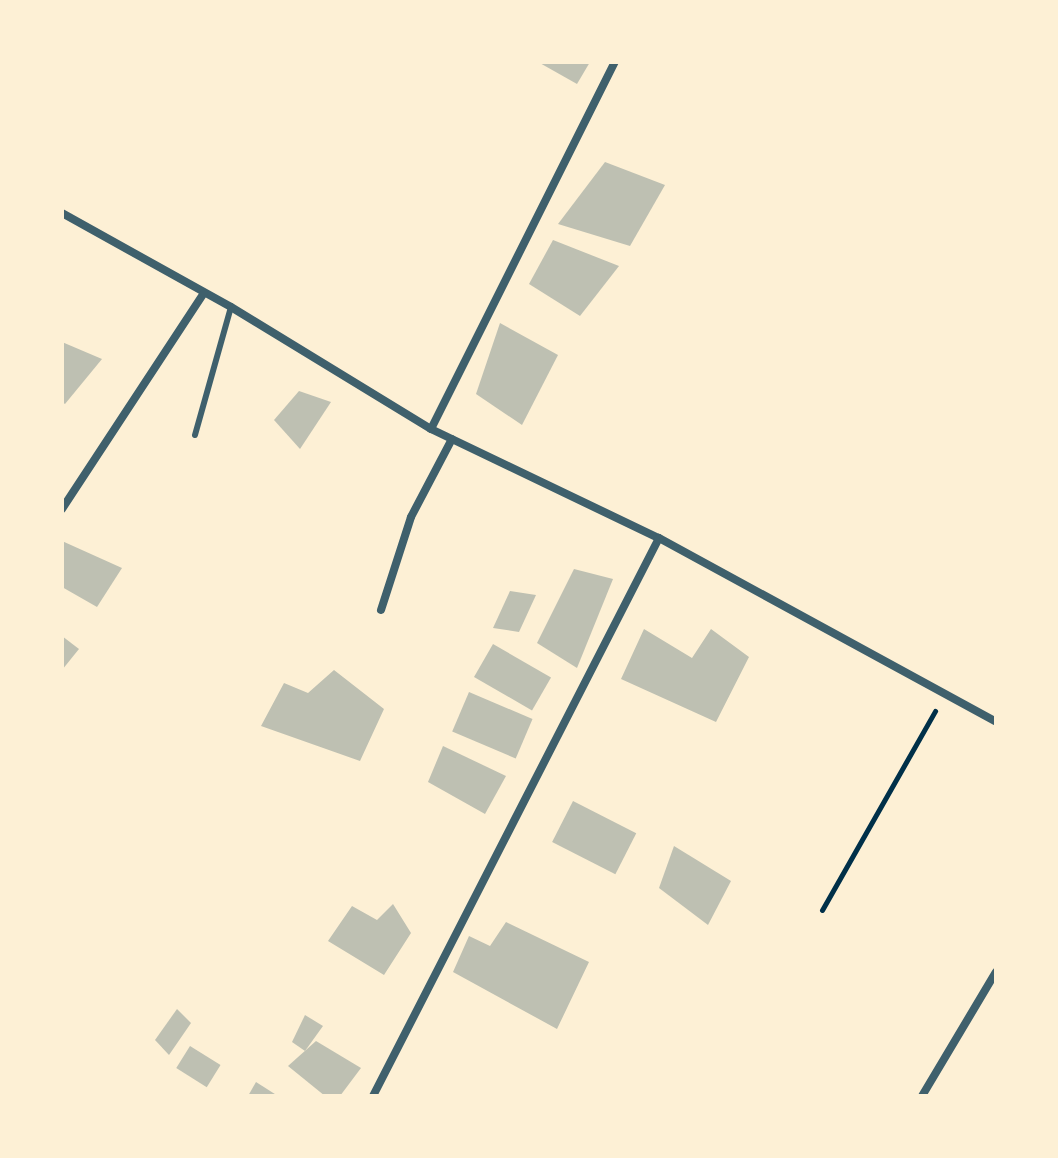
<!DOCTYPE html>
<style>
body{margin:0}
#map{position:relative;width:1058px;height:1158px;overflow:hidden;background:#fdf0d5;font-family:Montserrat,sans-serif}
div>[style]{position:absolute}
.building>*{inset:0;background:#bec0b2;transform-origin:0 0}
.path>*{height:5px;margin:-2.5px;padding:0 2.5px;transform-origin:2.5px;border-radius:2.5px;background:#003049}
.service>*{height:6px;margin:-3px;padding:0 3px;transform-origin:3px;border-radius:3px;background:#3f606c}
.minor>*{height:8px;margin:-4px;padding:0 4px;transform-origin:4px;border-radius:4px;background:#3f606c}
span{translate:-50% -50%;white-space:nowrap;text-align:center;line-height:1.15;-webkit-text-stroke:6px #fdf0d5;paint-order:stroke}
.frame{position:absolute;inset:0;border:64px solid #fdf0d5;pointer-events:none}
</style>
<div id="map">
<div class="building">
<div style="clip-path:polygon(538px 62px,590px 62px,577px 84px)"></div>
<div style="clip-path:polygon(605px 162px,665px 185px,630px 246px,558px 224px)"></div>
<div style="clip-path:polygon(553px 240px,619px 266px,580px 316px,529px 284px)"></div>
<div style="clip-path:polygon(500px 323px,558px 355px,522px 425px,476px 394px)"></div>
<div style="clip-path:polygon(62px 342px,102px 359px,65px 404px,62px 402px)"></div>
<div style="clip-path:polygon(299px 391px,331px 402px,300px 449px,274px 420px)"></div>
<div style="clip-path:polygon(62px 541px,122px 568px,97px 607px,62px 587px)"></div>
<div style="clip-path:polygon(574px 569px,613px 579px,577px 668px,537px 643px)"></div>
<div style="clip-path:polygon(510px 591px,536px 595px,519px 632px,493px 628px)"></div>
<div style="clip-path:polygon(644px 629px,692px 658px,711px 629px,749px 657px,716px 722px,621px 679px)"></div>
<div style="clip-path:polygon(62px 636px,79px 649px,62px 670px)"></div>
<div style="left:493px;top:644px;width:67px;height:38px;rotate:30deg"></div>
<div style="clip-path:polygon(334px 670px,384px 709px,360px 761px,261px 726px,284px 683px,308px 693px)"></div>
<div style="left:469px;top:692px;width:69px;height:43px;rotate:23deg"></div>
<div style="clip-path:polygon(443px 746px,506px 776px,485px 814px,428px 782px)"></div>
<div style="left:573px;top:801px;width:71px;height:46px;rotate:27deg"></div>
<div style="clip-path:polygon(674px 846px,731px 881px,708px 925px,659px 888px)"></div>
<div style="clip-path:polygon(393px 904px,411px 933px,384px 975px,328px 941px,352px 906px,377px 920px)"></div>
<div style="clip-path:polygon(506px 922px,589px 962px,557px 1029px,453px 972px,469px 936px,490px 946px)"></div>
<div style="clip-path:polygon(177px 1009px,191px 1023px,169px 1055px,155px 1040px)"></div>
<div style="clip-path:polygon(305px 1015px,323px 1026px,305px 1051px,292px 1042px)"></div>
<div style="clip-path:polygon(316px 1041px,361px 1068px,340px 1096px,325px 1096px,288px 1066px)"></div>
<div style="left:190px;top:1046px;width:36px;height:26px;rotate:32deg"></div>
<div style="clip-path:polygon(256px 1082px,278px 1096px,248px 1096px)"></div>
</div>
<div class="path">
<div style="left:822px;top:910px;width:229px;rotate:-60.4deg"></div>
</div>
<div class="service">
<div style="left:195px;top:435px;width:133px;rotate:-74.3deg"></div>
</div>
<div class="minor">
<div style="left:62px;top:213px;width:193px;rotate:29.1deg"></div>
<div style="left:231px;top:307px;width:234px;rotate:31.4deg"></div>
<div style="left:431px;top:429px;width:253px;rotate:25.6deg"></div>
<div style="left:659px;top:538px;width:384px;rotate:28.6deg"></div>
<div style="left:431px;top:429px;width:411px;rotate:-63.4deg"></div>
<div style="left:62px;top:509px;width:258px;rotate:-56.7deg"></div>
<div style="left:381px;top:610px;width:98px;rotate:-72.1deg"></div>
<div style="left:411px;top:517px;width:88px;rotate:-62.3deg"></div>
<div style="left:373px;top:1096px;width:627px;rotate:-62.86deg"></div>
<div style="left:922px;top:1096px;width:144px;rotate:-59.2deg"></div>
</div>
<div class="frame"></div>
</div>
